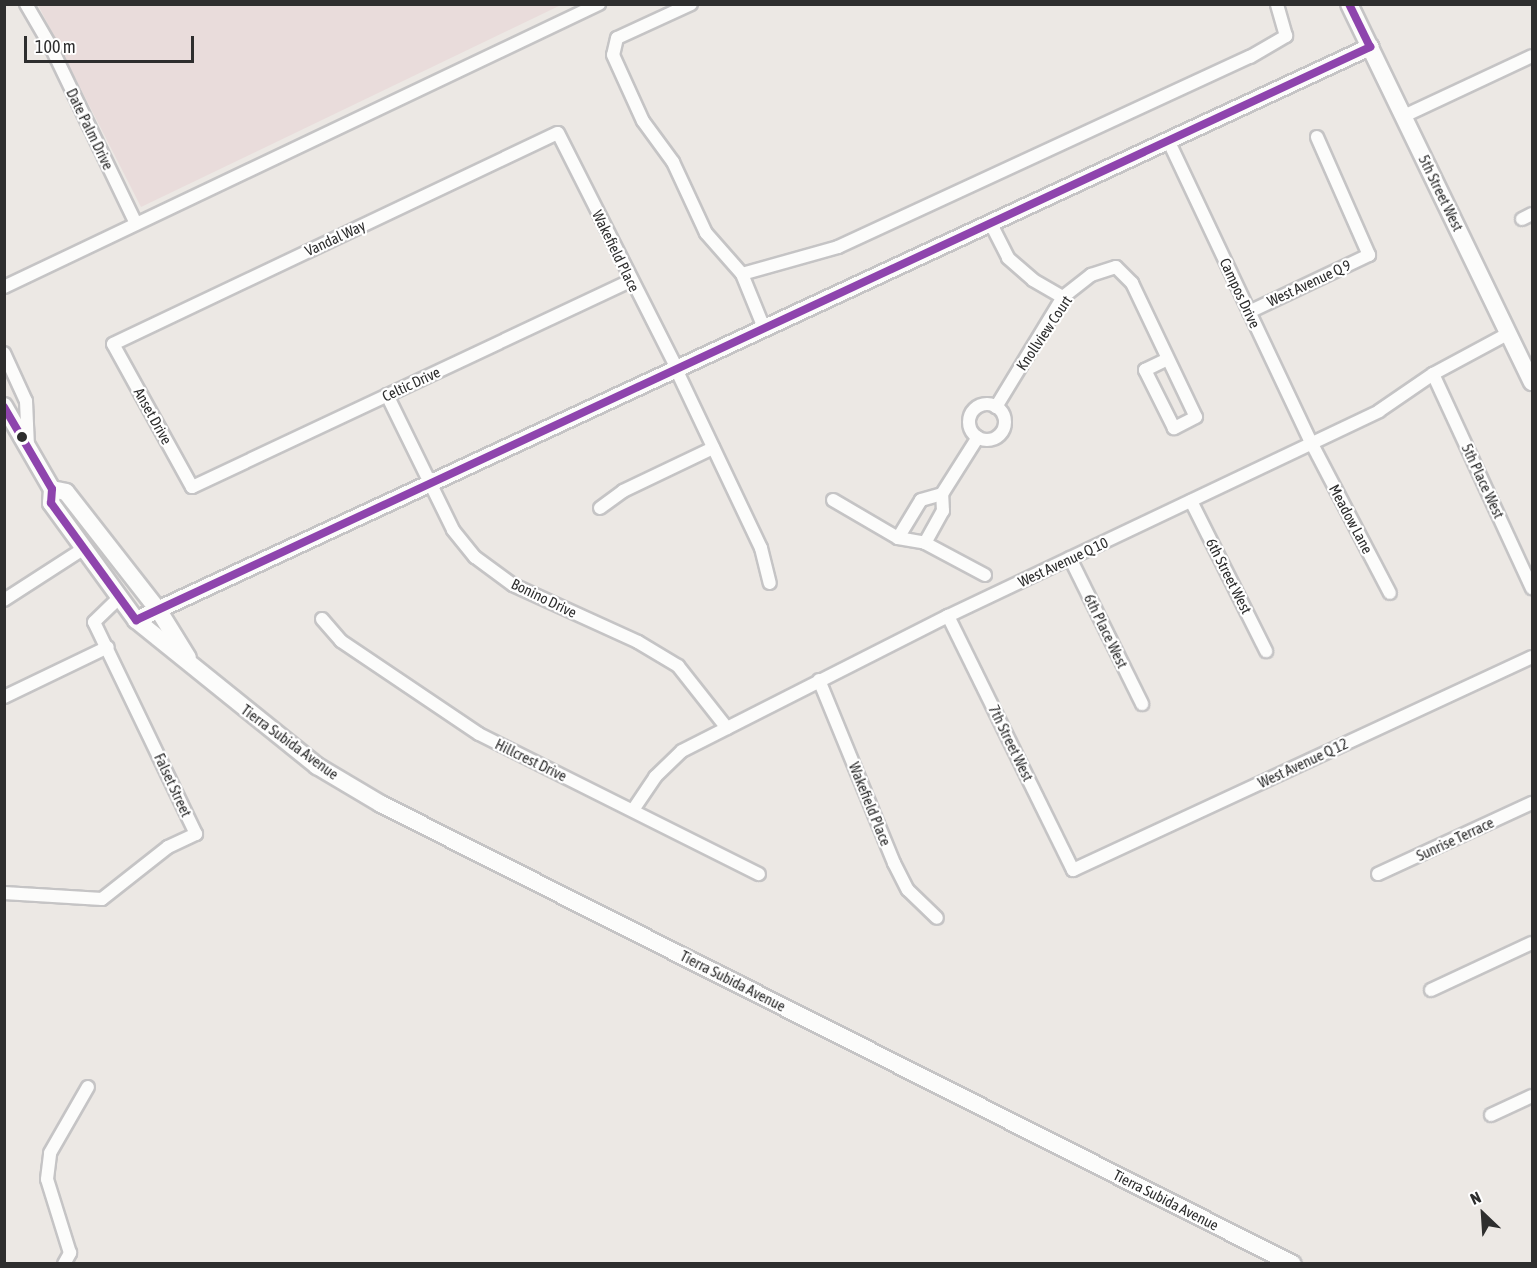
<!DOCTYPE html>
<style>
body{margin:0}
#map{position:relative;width:1537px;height:1268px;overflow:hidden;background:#ece8e4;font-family:"Asap Condensed",sans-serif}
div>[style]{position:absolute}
.medical>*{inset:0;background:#e9dcdb}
.roads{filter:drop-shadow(2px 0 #c5c4c5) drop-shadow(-2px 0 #c5c4c5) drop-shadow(0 2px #c5c4c5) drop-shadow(0 -2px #c5c4c5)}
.street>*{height:12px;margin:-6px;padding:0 6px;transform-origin:6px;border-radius:6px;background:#fcfcfb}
.street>.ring{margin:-6px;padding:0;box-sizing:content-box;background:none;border:12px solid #fcfcfb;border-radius:50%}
.secondary>*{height:16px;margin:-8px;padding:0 8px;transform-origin:8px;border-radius:8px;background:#fcfcfb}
.bus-1>*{height:8px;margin:-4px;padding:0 4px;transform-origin:4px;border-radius:4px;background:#8e44ad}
.dots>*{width:16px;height:16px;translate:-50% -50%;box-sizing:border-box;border:3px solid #fff;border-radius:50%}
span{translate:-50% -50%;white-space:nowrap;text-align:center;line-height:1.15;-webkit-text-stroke:4.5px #fff;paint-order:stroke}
.street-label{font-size:15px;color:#2e2e2e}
.frame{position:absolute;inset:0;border:6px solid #2e2e2e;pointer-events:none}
.north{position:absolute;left:1453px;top:1184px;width:60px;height:60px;-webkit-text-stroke:4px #fff;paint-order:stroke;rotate:335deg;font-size:16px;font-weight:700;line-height:24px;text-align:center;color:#2e2e2e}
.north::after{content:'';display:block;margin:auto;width:21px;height:27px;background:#2e2e2e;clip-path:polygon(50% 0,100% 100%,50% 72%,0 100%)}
.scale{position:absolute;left:24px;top:36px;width:170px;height:27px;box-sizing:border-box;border:3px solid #2e2e2e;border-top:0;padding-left:8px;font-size:18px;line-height:21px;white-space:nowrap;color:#2e2e2e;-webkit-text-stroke:4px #fff;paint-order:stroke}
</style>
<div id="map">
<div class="medical">
<div style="clip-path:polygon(38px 5px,561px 5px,141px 207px)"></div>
</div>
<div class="roads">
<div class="street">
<div style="left:26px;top:4px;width:50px;rotate:59.8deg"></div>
<div style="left:51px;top:47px;width:196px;rotate:64.3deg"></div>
<div style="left:691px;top:4px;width:81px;rotate:155.3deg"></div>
<div style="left:617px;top:38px;width:17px;rotate:103deg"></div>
<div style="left:613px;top:55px;width:72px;rotate:65.6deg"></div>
<div style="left:643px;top:121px;width:51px;rotate:53.8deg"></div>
<div style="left:673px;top:162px;width:78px;rotate:65.1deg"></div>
<div style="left:706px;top:233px;width:55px;rotate:48.7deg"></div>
<div style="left:742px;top:274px;width:100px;rotate:-15.7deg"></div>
<div style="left:838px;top:247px;width:454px;rotate:-24.8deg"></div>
<div style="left:1250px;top:57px;width:42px;rotate:-30.3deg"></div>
<div style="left:1286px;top:36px;width:33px;rotate:-106deg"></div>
<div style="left:1404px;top:116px;width:141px;rotate:-25.1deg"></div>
<div style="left:1169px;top:142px;width:334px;rotate:64.7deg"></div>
<div style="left:1312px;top:444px;width:168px;rotate:62.4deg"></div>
<div style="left:1522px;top:219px;width:11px;rotate:-27deg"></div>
<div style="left:991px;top:224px;width:38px;rotate:63deg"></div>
<div style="left:1008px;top:258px;width:33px;rotate:41deg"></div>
<div style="left:1033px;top:280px;width:34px;rotate:30deg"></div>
<div style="left:742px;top:274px;width:58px;rotate:67.8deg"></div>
<div style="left:630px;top:281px;width:484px;rotate:154.8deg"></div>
<div style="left:192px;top:487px;width:163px;rotate:-118.9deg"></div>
<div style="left:113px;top:344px;width:492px;rotate:-25.4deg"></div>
<div style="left:558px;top:133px;width:264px;rotate:63.2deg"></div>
<div style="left:4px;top:287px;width:659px;rotate:-25.44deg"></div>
<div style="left:1249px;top:312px;width:133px;rotate:-25.4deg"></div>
<div style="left:1369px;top:255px;width:129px;rotate:-113.8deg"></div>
<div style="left:4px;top:353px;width:53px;rotate:65.4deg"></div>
<div style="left:26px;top:401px;width:45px;rotate:87.5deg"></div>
<div style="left:676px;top:369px;width:198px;rotate:64.6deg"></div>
<div style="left:761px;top:548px;width:36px;rotate:76deg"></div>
<div style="left:1433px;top:374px;width:236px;rotate:65.2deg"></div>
<div style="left:387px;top:395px;width:150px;rotate:63.9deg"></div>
<div style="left:453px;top:530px;width:35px;rotate:51deg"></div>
<div style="left:475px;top:557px;width:47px;rotate:36.4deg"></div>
<div style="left:513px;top:585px;width:137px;rotate:24.5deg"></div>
<div style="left:638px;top:642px;width:47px;rotate:31deg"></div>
<div style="left:678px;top:666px;width:79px;rotate:51.7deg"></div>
<div class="ring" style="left:969px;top:404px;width:24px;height:24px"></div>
<div style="left:996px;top:407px;width:129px;rotate:-58.7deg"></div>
<div style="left:1063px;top:297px;width:36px;rotate:-38deg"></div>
<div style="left:1091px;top:275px;width:26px;rotate:-18deg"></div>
<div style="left:1116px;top:267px;width:23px;rotate:45deg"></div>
<div style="left:1132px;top:283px;width:148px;rotate:64.5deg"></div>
<div style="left:1196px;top:417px;width:25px;rotate:153deg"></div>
<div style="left:1174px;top:428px;width:65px;rotate:-116.6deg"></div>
<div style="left:1145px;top:370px;width:25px;rotate:-26deg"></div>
<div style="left:833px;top:500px;width:75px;rotate:30.3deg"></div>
<div style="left:898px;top:538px;width:27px;rotate:10deg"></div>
<div style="left:925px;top:543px;width:37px;rotate:-61deg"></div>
<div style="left:943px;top:511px;width:17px;rotate:-93deg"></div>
<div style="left:942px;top:494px;width:67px;rotate:-57.7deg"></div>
<div style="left:1191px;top:501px;width:168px;rotate:63.4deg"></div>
<div style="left:600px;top:508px;width:29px;rotate:-36deg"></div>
<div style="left:623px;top:491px;width:100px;rotate:-25.5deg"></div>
<div style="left:898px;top:538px;width:44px;rotate:-58.8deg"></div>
<div style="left:921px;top:500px;width:22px;rotate:-16deg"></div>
<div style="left:925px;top:543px;width:68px;rotate:28.1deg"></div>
<div style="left:1070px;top:558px;width:163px;rotate:63.7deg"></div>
<div style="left:4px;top:600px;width:94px;rotate:-32.8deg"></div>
<div style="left:948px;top:616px;width:283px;rotate:63.8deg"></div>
<div style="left:1073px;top:870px;width:506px;rotate:-24.89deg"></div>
<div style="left:322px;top:619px;width:29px;rotate:49deg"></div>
<div style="left:341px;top:641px;width:166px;rotate:34deg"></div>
<div style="left:479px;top:734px;width:313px;rotate:26.6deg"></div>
<div style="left:819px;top:680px;width:198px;rotate:67.7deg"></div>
<div style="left:894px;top:863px;width:30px;rotate:63deg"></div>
<div style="left:908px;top:890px;width:40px;rotate:44deg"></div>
<div style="left:4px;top:697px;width:115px;rotate:-25.7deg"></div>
<div style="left:633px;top:810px;width:40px;rotate:-56deg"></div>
<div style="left:655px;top:777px;width:37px;rotate:-44deg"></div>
<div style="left:682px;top:751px;width:298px;rotate:-26.9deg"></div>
<div style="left:948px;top:616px;width:477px;rotate:-25.4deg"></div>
<div style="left:1379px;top:411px;width:65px;rotate:-34.4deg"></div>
<div style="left:1433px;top:374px;width:86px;rotate:-28.3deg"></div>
<div style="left:1378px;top:874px;width:170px;rotate:-24.8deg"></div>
<div style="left:4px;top:893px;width:98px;rotate:3.5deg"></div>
<div style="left:102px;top:899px;width:84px;rotate:-38.2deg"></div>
<div style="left:168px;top:847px;width:31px;rotate:-25deg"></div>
<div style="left:196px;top:834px;width:235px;rotate:-115.7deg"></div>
<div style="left:94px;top:622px;width:35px;rotate:-44deg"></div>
<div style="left:1431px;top:990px;width:111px;rotate:-25deg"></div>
<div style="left:1491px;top:1115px;width:45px;rotate:-24.9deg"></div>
<div style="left:64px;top:1264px;width:13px;rotate:-61deg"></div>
<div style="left:70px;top:1253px;width:77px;rotate:-107.3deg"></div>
<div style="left:47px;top:1179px;width:26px;rotate:-83deg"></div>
<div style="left:50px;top:1153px;width:76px;rotate:-60.1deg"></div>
</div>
<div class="secondary">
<div style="left:1349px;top:4px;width:420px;rotate:64.2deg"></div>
<div style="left:4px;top:406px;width:96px;rotate:60deg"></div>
<div style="left:52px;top:489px;width:14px;rotate:94deg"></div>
<div style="left:51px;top:503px;width:145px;rotate:54deg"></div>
<div style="left:136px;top:620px;width:233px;rotate:38.9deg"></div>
<div style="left:317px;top:766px;width:74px;rotate:30.7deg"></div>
<div style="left:381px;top:804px;width:1021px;rotate:26.77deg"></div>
<div style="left:52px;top:489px;width:14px;rotate:12deg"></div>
<div style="left:66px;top:492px;width:151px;rotate:52deg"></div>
<div style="left:159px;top:611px;width:55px;rotate:58.3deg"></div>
<div style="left:136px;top:620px;width:1361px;rotate:-24.91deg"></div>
</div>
</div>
<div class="bus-1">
<div style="left:4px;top:407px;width:95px;rotate:59.7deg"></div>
<div style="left:52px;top:489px;width:14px;rotate:94deg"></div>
<div style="left:51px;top:503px;width:145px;rotate:54deg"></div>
<div style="left:136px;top:620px;width:1361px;rotate:-24.91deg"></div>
<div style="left:1370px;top:47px;width:48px;rotate:-116deg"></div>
</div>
<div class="dots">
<div style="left:22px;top:437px;background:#2e2e2e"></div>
</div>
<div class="street-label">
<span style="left:90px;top:129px;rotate:64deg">Date Palm Drive</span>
<span style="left:1441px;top:193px;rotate:64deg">5th Street West</span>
<span style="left:335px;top:238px;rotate:-25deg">Vandal Way</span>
<span style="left:616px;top:251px;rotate:64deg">Wakefield Place</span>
<span style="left:1309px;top:283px;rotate:-25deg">West Avenue Q 9</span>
<span style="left:1240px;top:293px;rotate:65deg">Campos Drive</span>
<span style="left:1044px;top:333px;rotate:-56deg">Knollview Court</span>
<span style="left:411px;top:384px;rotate:-25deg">Celtic Drive</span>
<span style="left:153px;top:416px;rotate:61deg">Anset Drive</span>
<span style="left:1483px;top:481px;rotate:65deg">5th Place West</span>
<span style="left:1351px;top:519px;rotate:62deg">Meadow Lane</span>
<span style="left:1063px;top:562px;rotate:-25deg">West Avenue Q 10</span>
<span style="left:1229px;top:576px;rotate:63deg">6th Street West</span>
<span style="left:544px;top:598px;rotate:26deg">Bonino Drive</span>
<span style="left:1106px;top:631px;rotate:64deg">6th Place West</span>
<span style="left:290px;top:742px;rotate:36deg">Tierra Subida Avenue</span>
<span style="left:1011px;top:743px;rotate:64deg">7th Street West</span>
<span style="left:531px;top:760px;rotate:26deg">Hillcrest Drive</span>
<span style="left:1303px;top:763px;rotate:-25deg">West Avenue Q 12</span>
<span style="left:173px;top:785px;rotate:65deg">Falset Street</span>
<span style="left:870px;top:804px;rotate:68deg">Wakefield Place</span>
<span style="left:1455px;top:839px;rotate:-25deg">Sunrise Terrace</span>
<span style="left:733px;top:981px;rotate:27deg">Tierra Subida Avenue</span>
<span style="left:1166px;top:1200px;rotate:27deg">Tierra Subida Avenue</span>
</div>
<div class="frame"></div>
<div class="north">N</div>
<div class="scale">100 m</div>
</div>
